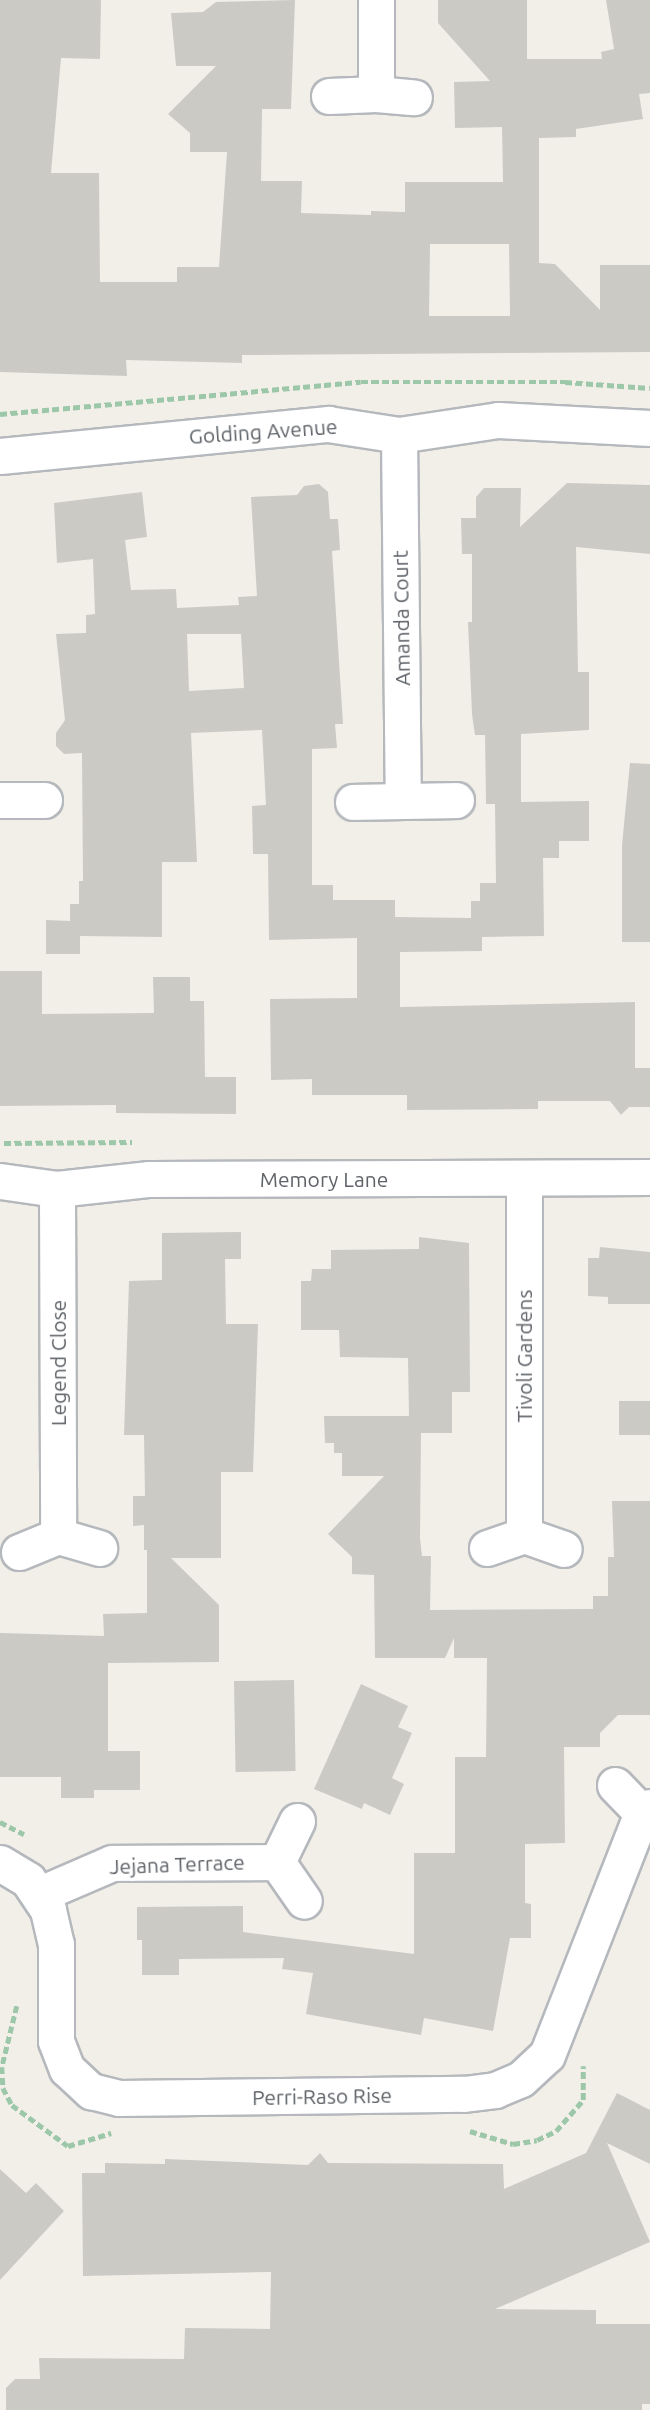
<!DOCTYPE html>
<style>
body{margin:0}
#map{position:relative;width:650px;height:2410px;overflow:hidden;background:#f1efe8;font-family:Ubuntu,sans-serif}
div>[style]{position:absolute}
.building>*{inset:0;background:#cccac5;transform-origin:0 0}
.path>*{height:4.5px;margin-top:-2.25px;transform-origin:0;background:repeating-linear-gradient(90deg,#9cc7a9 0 7px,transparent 0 10.5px)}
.roads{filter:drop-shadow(2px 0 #b5b8bc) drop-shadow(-2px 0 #b5b8bc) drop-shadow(0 2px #b5b8bc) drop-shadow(0 -2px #b5b8bc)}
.street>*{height:35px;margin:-17.5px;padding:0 17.5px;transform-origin:17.5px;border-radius:17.5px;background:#fff}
span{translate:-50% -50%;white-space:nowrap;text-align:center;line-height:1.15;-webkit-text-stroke:6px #fff;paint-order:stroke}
.street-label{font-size:21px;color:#5f6368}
</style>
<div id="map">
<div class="building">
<div style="clip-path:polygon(evenodd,0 0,101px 0,100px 59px,61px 58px,51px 173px,99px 173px,100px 282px,177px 282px,177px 267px,219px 267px,227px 152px,190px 152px,190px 133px,168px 114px,216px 66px,176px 66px,171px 13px,203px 12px,216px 2px,295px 0,291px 109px,262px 109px,261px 181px,302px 181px,301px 213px,371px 215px,371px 211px,405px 212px,405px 182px,503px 182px,502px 127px,455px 128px,454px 82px,490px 81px,438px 23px,438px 0,527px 0,527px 59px,602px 59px,601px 52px,614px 49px,606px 0,650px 0,650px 93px,639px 94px,643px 119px,576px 129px,576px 137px,539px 138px,539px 263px,555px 264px,600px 310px,600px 265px,650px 265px,650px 352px,242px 355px,242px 363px,126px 360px,127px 376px,0 372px,0 0,430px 244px,509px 244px,510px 316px,429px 316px,430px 244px)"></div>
<div style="clip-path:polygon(evenodd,567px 483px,650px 485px,650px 554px,576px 547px,578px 672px,589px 672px,589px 730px,521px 734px,521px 802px,589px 801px,589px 841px,559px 841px,559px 858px,543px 858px,544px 936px,482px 937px,482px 951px,400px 952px,400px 1007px,635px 1002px,635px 1068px,650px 1068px,650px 1107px,629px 1107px,621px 1115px,610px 1101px,538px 1101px,538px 1109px,407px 1110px,407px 1095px,312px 1095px,312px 1079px,271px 1080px,270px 999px,357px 998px,357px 938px,269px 940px,268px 854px,253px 854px,252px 806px,266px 805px,262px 730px,191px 733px,197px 862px,162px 862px,162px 937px,80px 936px,80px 954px,46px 954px,46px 920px,70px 921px,70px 904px,79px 904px,79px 881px,83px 881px,82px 753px,64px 754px,56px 746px,56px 733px,65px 720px,56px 634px,86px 633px,86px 615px,95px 614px,93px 559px,57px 563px,54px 503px,142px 492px,147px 537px,125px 540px,131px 590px,176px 589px,177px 608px,239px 605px,238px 597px,257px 596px,251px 497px,297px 495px,304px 486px,319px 484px,328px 492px,330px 519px,338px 519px,340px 550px,332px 551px,343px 724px,335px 724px,337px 748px,312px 749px,312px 885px,333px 885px,333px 900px,395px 900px,395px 917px,471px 918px,471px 901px,480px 901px,480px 883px,496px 883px,495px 804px,486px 804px,485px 735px,475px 735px,472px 714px,468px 622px,472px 622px,472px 554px,462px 554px,461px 518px,476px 518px,476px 497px,484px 488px,521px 488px,520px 527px,567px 483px,187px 634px,241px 634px,244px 688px,189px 691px,187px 634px)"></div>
<div style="clip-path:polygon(630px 763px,650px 764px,650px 942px,622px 942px,622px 845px)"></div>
<div style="clip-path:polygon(0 971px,42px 971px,42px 1014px,154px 1013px,153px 977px,190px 977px,190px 1001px,204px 1001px,205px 1077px,236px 1077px,236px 1114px,116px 1113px,116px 1105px,0 1106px)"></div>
<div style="clip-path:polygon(241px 1232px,241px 1259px,225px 1259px,226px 1324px,258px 1324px,253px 1472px,221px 1472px,221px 1558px,171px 1558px,219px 1605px,219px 1662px,108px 1663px,108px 1751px,140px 1751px,140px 1790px,94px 1790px,94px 1798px,61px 1798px,61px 1777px,0 1777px,0 1633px,104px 1636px,103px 1614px,147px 1613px,147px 1550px,144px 1550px,144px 1525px,133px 1526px,133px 1496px,145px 1496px,144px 1435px,124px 1435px,129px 1281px,162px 1280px,162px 1233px)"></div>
<div style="clip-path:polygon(419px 1237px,469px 1243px,470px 1392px,452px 1392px,452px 1433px,421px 1433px,420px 1538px,422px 1556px,431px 1556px,430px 1610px,593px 1609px,593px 1596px,608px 1596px,608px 1557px,614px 1557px,612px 1501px,650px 1501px,650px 1715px,618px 1715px,600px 1733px,600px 1747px,564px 1747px,565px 1843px,525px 1844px,525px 1903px,531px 1904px,531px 1938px,510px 1938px,493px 2031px,424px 2018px,421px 2035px,306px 2014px,313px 1973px,282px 1969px,284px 1958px,179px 1959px,179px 1975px,142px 1975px,142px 1940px,137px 1940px,137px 1907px,243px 1906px,243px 1932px,414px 1954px,414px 1853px,455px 1853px,455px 1757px,486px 1757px,487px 1658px,454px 1658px,454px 1638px,445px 1658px,375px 1658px,374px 1575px,352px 1574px,352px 1557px,328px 1534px,384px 1476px,342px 1476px,342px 1453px,334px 1453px,334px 1443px,325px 1443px,324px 1416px,409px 1416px,408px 1358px,340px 1357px,339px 1330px,301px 1330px,301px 1281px,311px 1281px,312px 1269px,331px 1269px,331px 1250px,419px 1249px)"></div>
<div style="clip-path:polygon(600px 1247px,650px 1252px,650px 1304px,608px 1304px,608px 1297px,588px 1296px,588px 1258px,599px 1258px)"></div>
<div style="left:619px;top:1401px;width:31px;height:34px"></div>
<div style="left:294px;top:1680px;width:91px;height:60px;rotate:89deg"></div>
<div style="clip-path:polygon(361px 1684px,408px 1706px,398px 1727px,412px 1733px,392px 1778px,404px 1784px,390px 1815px,364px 1803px,362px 1809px,314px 1789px)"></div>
<div style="clip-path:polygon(617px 2093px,650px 2110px,650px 2164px,607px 2143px,650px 2242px,495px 2309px,596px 2310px,596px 2324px,650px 2324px,650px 2404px,642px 2404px,642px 2410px,6px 2410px,6px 2388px,15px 2379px,40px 2379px,39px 2358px,184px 2359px,185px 2328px,270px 2329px,271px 2272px,83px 2276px,82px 2173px,105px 2173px,105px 2163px,165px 2164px,165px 2159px,308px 2165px,320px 2153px,328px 2163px,503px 2164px,504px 2189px,586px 2153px)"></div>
<div style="clip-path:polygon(0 2169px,26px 2193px,36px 2183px,64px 2211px,0 2280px)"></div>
</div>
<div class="path">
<div style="left:0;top:414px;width:362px;rotate:-5.1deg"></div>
<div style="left:361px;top:382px;width:204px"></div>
<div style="left:565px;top:382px;width:85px;rotate:4deg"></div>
<div style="left:4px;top:1143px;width:128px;rotate:-0.4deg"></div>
<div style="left:0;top:1822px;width:27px;rotate:27deg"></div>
<div style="left:17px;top:2006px;width:63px;rotate:103.8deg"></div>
<div style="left:2px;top:2067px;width:21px;rotate:87deg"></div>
<div style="left:3px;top:2088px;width:19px;rotate:62deg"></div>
<div style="left:12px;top:2105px;width:69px;rotate:36.2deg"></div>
<div style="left:68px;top:2146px;width:45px;rotate:-16.8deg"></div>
<div style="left:470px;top:2131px;width:45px;rotate:16.8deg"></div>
<div style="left:513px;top:2144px;width:24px;rotate:-9deg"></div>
<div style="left:537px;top:2140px;width:21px;rotate:-25deg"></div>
<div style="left:556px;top:2131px;width:41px;rotate:-48.9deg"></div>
<div style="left:583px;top:2100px;width:34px;rotate:-90deg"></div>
</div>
<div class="roads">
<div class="street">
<div style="left:376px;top:94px;width:38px;rotate:5deg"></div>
<div style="left:329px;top:96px;width:47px;rotate:-2.4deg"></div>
<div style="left:376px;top:94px;width:94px;rotate:-90deg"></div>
<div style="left:399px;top:435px;width:366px;rotate:89.4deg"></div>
<div style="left:0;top:456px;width:330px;rotate:-5.6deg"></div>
<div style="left:328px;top:424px;width:72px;rotate:8.8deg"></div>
<div style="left:399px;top:435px;width:100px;rotate:-8.6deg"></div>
<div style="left:498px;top:420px;width:152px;rotate:3deg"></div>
<div style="left:0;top:800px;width:44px"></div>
<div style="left:353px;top:802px;width:103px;rotate:-1.1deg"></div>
<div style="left:0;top:1181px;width:58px;rotate:8deg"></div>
<div style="left:57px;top:1189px;width:93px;rotate:-6.2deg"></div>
<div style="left:149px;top:1179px;width:501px;rotate:-0.23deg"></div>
<div style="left:57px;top:1189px;width:347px;rotate:89.8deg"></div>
<div style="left:524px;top:1535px;width:357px;rotate:-90deg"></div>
<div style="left:487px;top:1548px;width:39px;rotate:-19deg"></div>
<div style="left:524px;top:1535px;width:42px;rotate:19.3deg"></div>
<div style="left:19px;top:1552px;width:42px;rotate:-22.3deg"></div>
<div style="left:58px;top:1536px;width:43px;rotate:16.3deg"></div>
<div style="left:615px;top:1785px;width:39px;rotate:46deg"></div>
<div style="left:642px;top:1813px;width:10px;rotate:-37deg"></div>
<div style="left:297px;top:1821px;width:46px;rotate:116deg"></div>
<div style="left:277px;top:1862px;width:47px;rotate:55.3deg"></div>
<div style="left:0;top:1863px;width:33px;rotate:31deg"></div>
<div style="left:28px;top:1880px;width:36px;rotate:56deg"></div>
<div style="left:48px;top:1910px;width:35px;rotate:77deg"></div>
<div style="left:56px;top:1944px;width:97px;rotate:90deg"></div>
<div style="left:56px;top:2041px;width:30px;rotate:69deg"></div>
<div style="left:67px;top:2069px;width:33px;rotate:43deg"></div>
<div style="left:91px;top:2091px;width:29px;rotate:14deg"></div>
<div style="left:119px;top:2098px;width:345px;rotate:-0.7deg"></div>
<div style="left:464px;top:2094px;width:31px;rotate:-7deg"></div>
<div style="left:495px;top:2090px;width:28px;rotate:-23deg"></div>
<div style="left:521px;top:2079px;width:35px;rotate:-43deg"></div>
<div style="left:547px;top:2055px;width:260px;rotate:-68.6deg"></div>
<div style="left:40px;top:1894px;width:78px;rotate:-23.3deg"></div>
<div style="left:112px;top:1863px;width:165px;rotate:-0.3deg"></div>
</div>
</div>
<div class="street-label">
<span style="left:263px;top:431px;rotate:-4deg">Golding Avenue</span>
<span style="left:401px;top:618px;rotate:-91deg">Amanda Court</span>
<span style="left:324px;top:1179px">Memory Lane</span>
<span style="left:524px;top:1356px;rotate:-90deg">Tivoli Gardens</span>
<span style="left:58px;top:1363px;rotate:-90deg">Legend Close</span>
<span style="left:177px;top:1864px;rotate:-2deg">Jejana Terrace</span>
<span style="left:322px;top:2096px;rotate:-1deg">Perri-Raso Rise</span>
</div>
</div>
